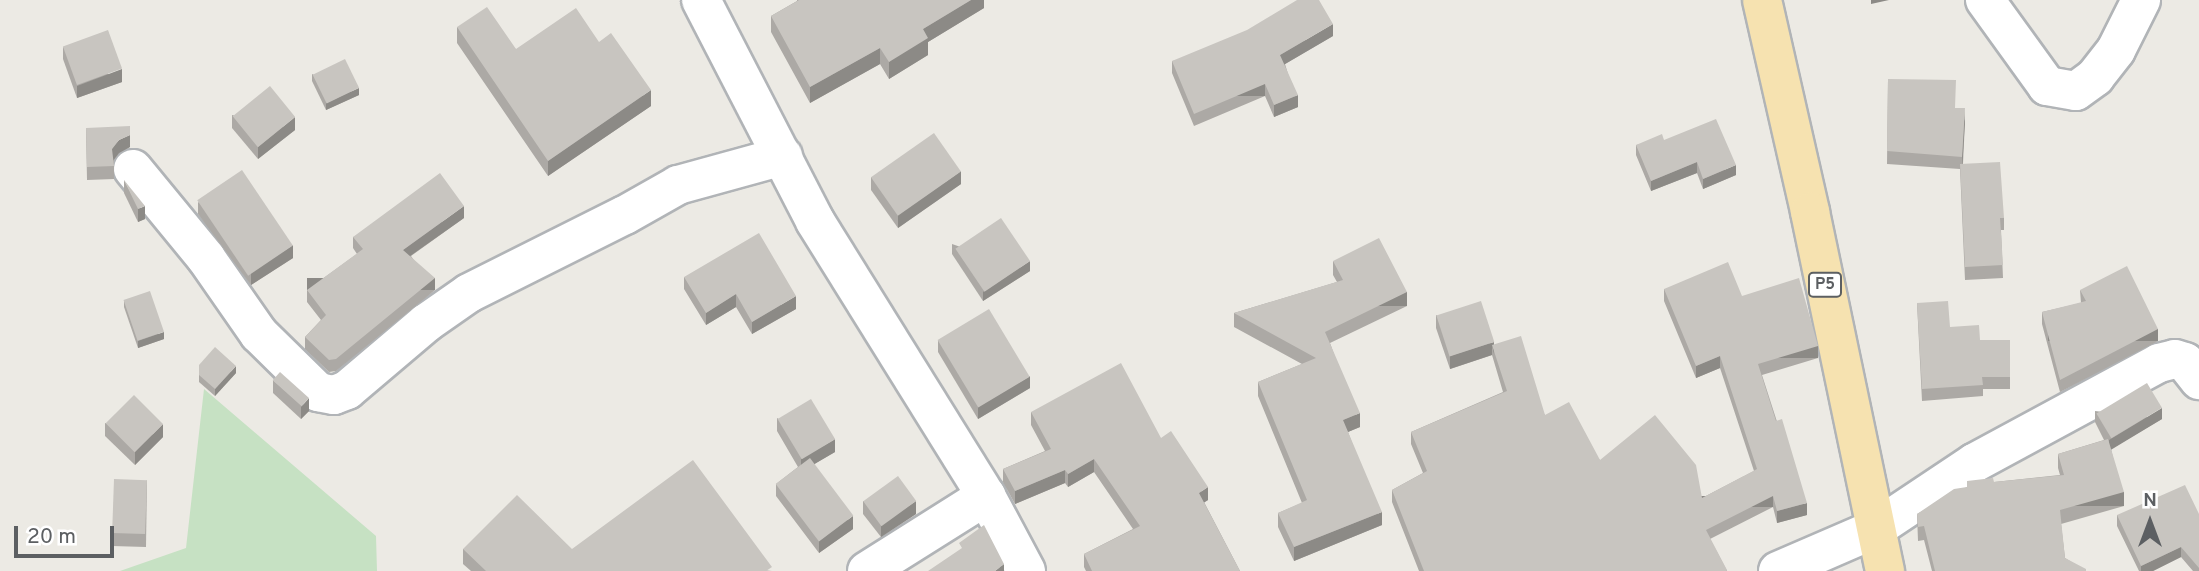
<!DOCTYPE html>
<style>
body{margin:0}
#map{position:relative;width:2199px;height:571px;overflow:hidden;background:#eceae4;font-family:Overpass,sans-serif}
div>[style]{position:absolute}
.green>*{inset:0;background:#c6e1c3}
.roads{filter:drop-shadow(2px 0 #b1b4b7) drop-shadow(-2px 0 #b1b4b7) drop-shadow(0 2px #b1b4b7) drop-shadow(0 -2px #b1b4b7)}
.street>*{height:38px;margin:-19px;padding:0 19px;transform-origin:19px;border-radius:19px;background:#fff}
.primary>*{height:38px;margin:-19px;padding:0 19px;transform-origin:19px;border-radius:19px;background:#f6e2b0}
.wall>*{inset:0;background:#aca9a5}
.shaded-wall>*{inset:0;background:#8c8a86;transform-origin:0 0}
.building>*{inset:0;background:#c8c5c0;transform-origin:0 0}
span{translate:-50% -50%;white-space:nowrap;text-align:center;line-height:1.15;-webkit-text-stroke:7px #fff;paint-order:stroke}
.shield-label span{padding:2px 5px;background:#fff;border:2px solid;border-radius:5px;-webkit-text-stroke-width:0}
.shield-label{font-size:16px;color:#5c5f62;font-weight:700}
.north{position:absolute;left:2115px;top:487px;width:70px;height:70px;-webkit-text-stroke:5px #fff;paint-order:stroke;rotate:0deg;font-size:19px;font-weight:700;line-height:28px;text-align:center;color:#5c5f62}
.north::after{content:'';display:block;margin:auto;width:24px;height:32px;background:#5c5f62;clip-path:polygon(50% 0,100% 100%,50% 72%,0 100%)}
.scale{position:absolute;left:14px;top:526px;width:100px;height:32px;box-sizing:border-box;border:4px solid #5c5f62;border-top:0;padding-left:9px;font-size:21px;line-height:24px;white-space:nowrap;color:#5c5f62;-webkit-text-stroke:5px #fff;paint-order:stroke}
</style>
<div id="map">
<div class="green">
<div style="clip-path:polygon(204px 389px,376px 536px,377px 571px,120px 571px,186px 548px)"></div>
</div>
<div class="roads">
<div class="street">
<div style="left:701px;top:0;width:249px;rotate:62.7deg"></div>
<div style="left:815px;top:221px;width:324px;rotate:58.1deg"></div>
<div style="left:986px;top:496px;width:85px;rotate:61.9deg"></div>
<div style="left:1985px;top:0;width:106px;rotate:54.2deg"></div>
<div style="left:2047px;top:86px;width:29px;rotate:10deg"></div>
<div style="left:2076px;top:91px;width:24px;rotate:-36deg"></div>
<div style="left:2095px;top:77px;width:34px;rotate:-52deg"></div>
<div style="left:2116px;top:50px;width:56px;rotate:-63.4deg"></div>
<div style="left:133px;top:169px;width:115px;rotate:50.6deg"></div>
<div style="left:206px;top:258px;width:93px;rotate:55.1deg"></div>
<div style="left:259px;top:334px;width:83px;rotate:44.5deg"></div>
<div style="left:318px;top:392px;width:16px;rotate:11deg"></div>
<div style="left:334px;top:395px;width:14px;rotate:-21deg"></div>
<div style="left:347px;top:390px;width:104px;rotate:-40.3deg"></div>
<div style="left:426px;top:323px;width:52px;rotate:-34.9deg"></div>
<div style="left:469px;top:293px;width:174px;rotate:-26.6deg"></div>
<div style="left:625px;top:215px;width:61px;rotate:-29.5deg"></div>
<div style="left:678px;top:185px;width:109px;rotate:-15.4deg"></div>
<div style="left:867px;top:571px;width:141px;rotate:-32.2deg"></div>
<div style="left:1778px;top:571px;width:106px;rotate:-23.4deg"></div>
<div style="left:1875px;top:529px;width:119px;rotate:-33.7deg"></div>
<div style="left:1974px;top:463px;width:210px;rotate:-28.4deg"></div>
<div style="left:2159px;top:363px;width:16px;rotate:-14deg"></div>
<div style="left:2175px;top:359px;width:10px;rotate:17deg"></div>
<div style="left:2185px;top:362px;width:23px;rotate:52deg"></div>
</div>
<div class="primary">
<div style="left:1762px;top:0;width:217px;rotate:77.2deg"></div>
<div style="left:1810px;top:212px;width:367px;rotate:78.2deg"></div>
</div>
</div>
<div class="wall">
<div style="clip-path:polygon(797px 0,984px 0,984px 8px,928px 42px,928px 55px,889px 79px,880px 64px,810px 103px,771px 32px,771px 16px,797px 1px)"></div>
<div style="clip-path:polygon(457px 27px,516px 49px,599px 42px,651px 106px,548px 176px,457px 43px)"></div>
<div style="clip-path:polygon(1333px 36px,1285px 64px,1298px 107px,1274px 117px,1265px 96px,1194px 126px,1172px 73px,1172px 61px)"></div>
<div style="clip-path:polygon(63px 47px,122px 82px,77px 98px,63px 59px)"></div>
<div style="clip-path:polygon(312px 74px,359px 95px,326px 110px,312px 81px)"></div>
<div style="clip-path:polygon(1888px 79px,1955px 108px,1965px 121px,1963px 164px,2004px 218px,2004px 230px,2001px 230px,2003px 278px,1965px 280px,1960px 169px,1887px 164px)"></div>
<div style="clip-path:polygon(232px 115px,295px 130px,258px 159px,232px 128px)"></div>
<div style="clip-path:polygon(86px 128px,130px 147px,119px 153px,114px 160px,114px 179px,87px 180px)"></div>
<div style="clip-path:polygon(1664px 140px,1736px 175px,1703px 189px,1697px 173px,1651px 191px,1636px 155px,1636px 145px)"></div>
<div style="clip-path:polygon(871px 177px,961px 184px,898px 228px,871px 190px)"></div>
<div style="clip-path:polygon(124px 180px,145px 219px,138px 222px,124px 193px)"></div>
<div style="clip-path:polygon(198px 202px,293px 258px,251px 285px,198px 214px)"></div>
<div style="clip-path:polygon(464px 218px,411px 256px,435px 290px,336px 371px,329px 372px,305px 349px,305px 337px,321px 320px,307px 302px,307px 290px,357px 254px,353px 248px,353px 237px)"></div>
<div style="clip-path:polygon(952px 244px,1030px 271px,983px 301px,952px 254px)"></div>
<div style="clip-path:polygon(1333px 261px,1407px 306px,1330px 343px,1360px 427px,1348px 432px,1382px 525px,1294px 561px,1278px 527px,1278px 513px,1302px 503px,1258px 396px,1258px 382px,1302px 364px,1234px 327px,1234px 313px,1337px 282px,1333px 275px)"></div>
<div style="clip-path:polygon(684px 277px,796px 309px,752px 334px,736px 307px,706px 325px,684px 289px)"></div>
<div style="clip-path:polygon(1664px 289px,1742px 296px,1818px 358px,1762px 375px,1807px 515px,1777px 523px,1773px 507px,1710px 539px,1727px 571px,1419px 571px,1392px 502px,1392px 490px,1423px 473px,1411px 444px,1411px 432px,1503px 392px,1492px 355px,1450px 369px,1436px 328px,1436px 315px,1494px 345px,1545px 415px,1600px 460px,1702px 498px,1754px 471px,1720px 368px,1696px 378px,1664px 301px)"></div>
<div style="clip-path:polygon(2080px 290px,2158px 341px,2060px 392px,2042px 324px,2042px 312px,2081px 303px)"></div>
<div style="clip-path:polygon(124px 300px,164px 339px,138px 348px,124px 307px)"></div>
<div style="clip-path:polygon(1917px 303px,1950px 327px,1980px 340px,2010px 340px,2010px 389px,1983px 389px,1983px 396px,1922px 401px)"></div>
<div style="clip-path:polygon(938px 340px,1030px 388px,978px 419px,938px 352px)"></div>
<div style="clip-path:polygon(199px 365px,236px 373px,215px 396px,199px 382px)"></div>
<div style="clip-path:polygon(273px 380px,309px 411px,301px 419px,273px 393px)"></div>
<div style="clip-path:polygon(2095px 411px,2162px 419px,2111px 449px,2124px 506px,2061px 524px,2065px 558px,2086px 571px,1932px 571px,1924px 540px,1918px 541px,1917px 514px,1967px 487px,1994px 482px,2060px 475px,2058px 468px,2058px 454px,2104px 440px,2095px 422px)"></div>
<div style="clip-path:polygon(1031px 412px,1161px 438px,1208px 500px,1204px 502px,1240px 571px,1086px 571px,1084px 567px,1084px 554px,1133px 529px,1094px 472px,1068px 487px,1065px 483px,1015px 504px,1003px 482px,1003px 469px,1045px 451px,1031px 425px)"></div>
<div style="clip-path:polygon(777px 418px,835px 452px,814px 464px,853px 529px,819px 553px,776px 496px,776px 484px,798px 467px,777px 431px)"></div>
<div style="clip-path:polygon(105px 423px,163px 437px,135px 465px,105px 436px)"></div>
<div style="clip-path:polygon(147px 480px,146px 547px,112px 546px,112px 533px)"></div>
<div style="clip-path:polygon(863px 501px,916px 514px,881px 537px,863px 514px)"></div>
<div style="clip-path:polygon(2199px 514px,2199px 571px,2193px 571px,2181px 557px,2153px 571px,2139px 571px,2117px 526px,2117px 515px)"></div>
<div style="clip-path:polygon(463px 549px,572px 549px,772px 571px,471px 571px,463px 564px)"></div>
</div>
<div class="shaded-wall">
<div style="clip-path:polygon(971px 0,984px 0,984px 8px,928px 42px,928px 55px,889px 79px,889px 62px,923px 29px)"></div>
<div style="clip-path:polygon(1871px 0,1889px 0,1871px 4px)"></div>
<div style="clip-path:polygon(1333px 24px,1333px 36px,1280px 67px,1280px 55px)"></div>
<div style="clip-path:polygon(880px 48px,880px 64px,810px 103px,810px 87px)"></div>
<div style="clip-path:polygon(122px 69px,122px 82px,77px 98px,77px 86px)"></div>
<div style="left:1265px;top:84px;width:12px;height:77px;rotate:90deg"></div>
<div style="clip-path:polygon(359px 88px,359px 95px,326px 110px,326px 103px)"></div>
<div style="clip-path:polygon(651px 90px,651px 106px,548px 176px,548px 161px)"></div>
<div style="clip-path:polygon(1298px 95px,1298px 107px,1274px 117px,1274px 105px)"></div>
<div style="clip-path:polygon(1965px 108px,1965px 121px,1962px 170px,1962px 157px)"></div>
<div style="clip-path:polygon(295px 117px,295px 130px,258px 159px,258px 147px)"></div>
<div style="clip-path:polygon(130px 135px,130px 147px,119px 153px,112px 162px,112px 149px,119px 140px)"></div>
<div style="clip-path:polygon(1697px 162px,1697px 173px,1651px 191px,1651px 181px)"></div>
<div style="clip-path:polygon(1736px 165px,1736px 175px,1703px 189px,1703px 179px)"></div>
<div style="clip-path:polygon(961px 171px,961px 184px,898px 228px,898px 215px)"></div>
<div style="clip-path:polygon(145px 206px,145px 219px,138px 222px,138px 209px)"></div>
<div style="clip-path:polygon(464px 206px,464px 218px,403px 261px,403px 250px)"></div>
<div style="clip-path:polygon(293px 245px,293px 258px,251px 285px,251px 272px)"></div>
<div style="clip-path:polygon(1030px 261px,1030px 271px,983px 301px,983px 292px)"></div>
<div style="left:435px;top:278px;width:12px;height:128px;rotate:90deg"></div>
<div style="left:1407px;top:292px;width:14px;height:91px;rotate:90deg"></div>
<div style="clip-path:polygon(736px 294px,736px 307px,706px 325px,706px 313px)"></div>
<div style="clip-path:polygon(796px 296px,796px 309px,752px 334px,752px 322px)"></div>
<div style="left:2158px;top:329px;width:12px;height:110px;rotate:90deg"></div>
<div style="clip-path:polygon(164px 332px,164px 339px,138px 348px,138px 341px)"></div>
<div style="clip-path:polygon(1494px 342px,1494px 354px,1492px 345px,1492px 355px,1450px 369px,1450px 356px)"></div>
<div style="left:1818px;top:346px;width:12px;height:63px;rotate:90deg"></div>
<div style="clip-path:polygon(1720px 356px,1720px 368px,1696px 378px,1696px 366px)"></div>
<div style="clip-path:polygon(236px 366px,236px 373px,215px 396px,215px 389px)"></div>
<div style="clip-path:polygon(1030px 376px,1030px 388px,978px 419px,978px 407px)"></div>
<div style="clip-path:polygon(309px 398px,309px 411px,301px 419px,301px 407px)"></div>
<div style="clip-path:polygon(2162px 408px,2162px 419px,2109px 451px,2109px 440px)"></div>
<div style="clip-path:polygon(1360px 413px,1360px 427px,1343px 434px,1343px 420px)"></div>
<div style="clip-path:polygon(163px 424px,163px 437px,135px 465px,135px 452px)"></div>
<div style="clip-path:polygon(835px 439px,835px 452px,801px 472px,801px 459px)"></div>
<div style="clip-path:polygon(1094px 459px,1094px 472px,1068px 487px,1068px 474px)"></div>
<div style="clip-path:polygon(1065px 470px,1065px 483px,1015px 504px,1015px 491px)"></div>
<div style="clip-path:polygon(1208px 487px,1208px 500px,1199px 506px,1199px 493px)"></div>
<div style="left:2124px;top:492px;width:14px;height:66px;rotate:90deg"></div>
<div style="left:1773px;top:496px;width:11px;height:75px;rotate:90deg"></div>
<div style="clip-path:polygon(916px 501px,916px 514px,881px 537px,881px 524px)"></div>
<div style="clip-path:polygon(1807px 503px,1807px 515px,1777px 523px,1777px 511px)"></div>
<div style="clip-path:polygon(1382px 512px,1382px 525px,1294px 561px,1294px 547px)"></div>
<div style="clip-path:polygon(853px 516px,853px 529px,819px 553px,819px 541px)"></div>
<div style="clip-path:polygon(2181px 547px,2181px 557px,2153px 571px,2141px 571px,2141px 566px)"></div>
<div style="clip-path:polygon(1004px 564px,1004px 571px,995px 571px)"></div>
</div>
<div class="building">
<div style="clip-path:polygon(799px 0,971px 0,923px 29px,928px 38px,889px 62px,880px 48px,810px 87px,771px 16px)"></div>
<div style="clip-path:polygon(1297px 0,1319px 0,1333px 24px,1280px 55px,1298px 95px,1274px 105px,1265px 84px,1194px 114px,1172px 61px,1247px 30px)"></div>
<div style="clip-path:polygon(487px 7px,516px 49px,576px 8px,599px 42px,611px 33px,651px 90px,548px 161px,457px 27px)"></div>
<div style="left:108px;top:30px;width:41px;height:48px;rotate:70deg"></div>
<div style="left:345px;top:59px;width:32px;height:36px;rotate:64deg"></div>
<div style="clip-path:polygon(1888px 79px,1956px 80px,1955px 108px,1965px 108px,1962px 157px,1887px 151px)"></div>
<div style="left:270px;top:86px;width:40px;height:48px;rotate:51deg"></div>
<div style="clip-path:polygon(1716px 119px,1736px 165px,1703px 179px,1697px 162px,1651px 181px,1636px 145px,1662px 134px,1664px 140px)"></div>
<div style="clip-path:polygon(130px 126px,130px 135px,119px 140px,112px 149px,114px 166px,87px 167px,86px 128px)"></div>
<div style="left:934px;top:133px;width:47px;height:77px;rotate:55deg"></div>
<div style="clip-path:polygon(2000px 162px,2004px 218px,2000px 218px,2003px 265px,1965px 267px,1960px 164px)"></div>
<div style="left:242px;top:170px;width:91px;height:54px;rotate:56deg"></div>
<div style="clip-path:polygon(440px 173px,464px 206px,403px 250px,435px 278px,336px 359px,329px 360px,305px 337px,326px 315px,307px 290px,363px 249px,353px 237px)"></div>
<div style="clip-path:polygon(124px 180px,145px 206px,138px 209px)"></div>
<div style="left:1001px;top:218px;width:52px;height:55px;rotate:56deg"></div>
<div style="clip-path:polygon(759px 233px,796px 296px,752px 322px,736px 294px,706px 313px,684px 277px)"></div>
<div style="clip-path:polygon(1379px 238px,1407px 292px,1325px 332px,1360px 413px,1343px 420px,1382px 512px,1294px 547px,1278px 513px,1307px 500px,1258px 382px,1316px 358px,1234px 313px,1343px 280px,1333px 261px)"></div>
<div style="clip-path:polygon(1728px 262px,1742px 296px,1799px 278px,1818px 346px,1758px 364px,1776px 421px,1782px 419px,1807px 503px,1777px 511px,1773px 496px,1706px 530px,1727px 570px,1726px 571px,1424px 571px,1392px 490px,1427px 471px,1411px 432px,1507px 391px,1492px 345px,1521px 336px,1545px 415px,1569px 402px,1600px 460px,1655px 415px,1696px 465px,1702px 498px,1757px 469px,1720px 356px,1696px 366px,1664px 289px)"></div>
<div style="clip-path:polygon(2127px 266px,2158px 329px,2060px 380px,2042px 312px,2086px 301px,2080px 290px)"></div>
<div style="left:150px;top:291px;width:43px;height:28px;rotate:71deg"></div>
<div style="left:1481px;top:301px;width:43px;height:47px;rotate:72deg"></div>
<div style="clip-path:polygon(1948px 301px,1950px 327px,1979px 325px,1980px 340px,2010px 340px,2010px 377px,1982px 377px,1983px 385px,1922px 389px,1917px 303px)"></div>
<div style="left:989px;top:309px;width:79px;height:60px;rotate:59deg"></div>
<div style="clip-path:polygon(215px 347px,236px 366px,215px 389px,199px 375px,199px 365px)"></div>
<div style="clip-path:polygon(1121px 363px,1161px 438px,1171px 431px,1208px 487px,1199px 493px,1240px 571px,1092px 571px,1084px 554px,1140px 526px,1094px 459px,1068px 474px,1065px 470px,1015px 491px,1003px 469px,1051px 449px,1031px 412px)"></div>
<div style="left:280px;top:372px;width:39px;height:11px;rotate:42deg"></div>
<div style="left:2147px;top:383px;width:29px;height:59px;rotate:59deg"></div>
<div style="left:134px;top:395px;width:41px;height:40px;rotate:45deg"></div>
<div style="left:811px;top:399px;width:47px;height:39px;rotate:59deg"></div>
<div style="clip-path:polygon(2108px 439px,2124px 492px,2060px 510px,2065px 558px,2086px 569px,2086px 571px,1935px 571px,1924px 526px,1918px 527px,1917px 514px,1954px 489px,1967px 487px,1967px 481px,1993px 478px,1994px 482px,2064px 475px,2058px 454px)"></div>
<div style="left:810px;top:458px;width:72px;height:43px;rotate:53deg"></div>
<div style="clip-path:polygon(693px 460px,772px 567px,766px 571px,486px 571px,463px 549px,517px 495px,572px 549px)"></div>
<div style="left:898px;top:476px;width:31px;height:43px;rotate:54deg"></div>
<div style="left:114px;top:479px;width:33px;height:54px;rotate:2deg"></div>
<div style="clip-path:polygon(2185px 485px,2199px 514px,2199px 568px,2181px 547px,2141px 566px,2117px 515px)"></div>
<div style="clip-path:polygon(984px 525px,1004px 564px,995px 571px,928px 571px,962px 548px,959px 543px)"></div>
</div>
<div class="shield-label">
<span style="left:1825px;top:285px">P5</span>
</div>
<div class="north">N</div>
<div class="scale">20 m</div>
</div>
